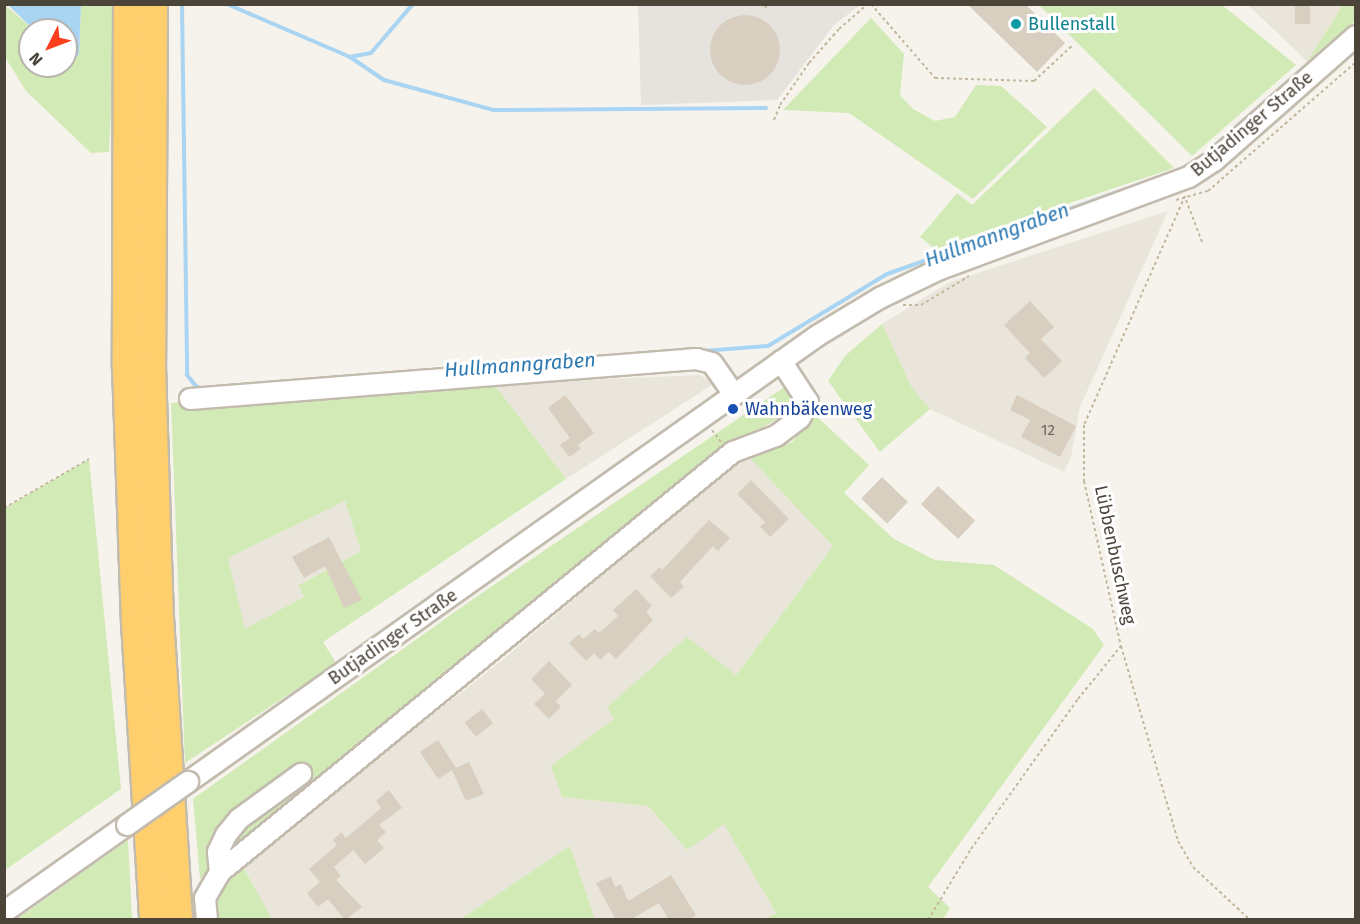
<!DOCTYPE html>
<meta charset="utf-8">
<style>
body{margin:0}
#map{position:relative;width:1360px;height:924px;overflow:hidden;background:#f6f3ec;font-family:"Fira Sans",sans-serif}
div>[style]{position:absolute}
.residential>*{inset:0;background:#eae5da}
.industrial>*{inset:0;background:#e6e2dd}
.green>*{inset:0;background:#d2eab5}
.water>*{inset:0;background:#a9d4f2}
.stream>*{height:4px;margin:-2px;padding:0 2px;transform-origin:2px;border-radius:2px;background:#a9d4f2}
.building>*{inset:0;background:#d8cfc1;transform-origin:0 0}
.round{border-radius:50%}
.path>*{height:2px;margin-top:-1px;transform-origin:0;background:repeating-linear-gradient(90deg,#c4b79f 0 3px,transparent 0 6px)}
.roads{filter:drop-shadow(2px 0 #c2bbae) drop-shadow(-2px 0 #c2bbae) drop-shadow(0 2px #c2bbae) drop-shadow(0 -2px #c2bbae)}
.minor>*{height:20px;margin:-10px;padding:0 10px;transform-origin:10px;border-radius:10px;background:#fff}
.highway>*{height:27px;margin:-13.5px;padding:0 13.5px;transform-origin:13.5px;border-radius:13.5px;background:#ffcf6e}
.bridges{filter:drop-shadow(2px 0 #c2bbae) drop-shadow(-2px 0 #c2bbae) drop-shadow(0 2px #c2bbae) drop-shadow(0 -2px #c2bbae)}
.minor-bridge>*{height:20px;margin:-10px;padding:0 10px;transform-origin:10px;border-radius:10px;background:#fff}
.dots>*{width:16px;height:16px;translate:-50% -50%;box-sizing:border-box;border:3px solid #fff;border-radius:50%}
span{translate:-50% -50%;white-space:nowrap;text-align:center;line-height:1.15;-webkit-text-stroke:6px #fff;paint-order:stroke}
.number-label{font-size:15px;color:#6e675b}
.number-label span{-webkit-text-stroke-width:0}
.culture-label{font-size:18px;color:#0d838f}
.left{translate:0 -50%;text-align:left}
.street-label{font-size:18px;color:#4b4439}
.transit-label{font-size:18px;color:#164399}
.water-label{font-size:20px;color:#2e7ab2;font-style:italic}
.frame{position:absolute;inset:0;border:6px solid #4b4439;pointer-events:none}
.north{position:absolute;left:18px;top:18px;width:60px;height:60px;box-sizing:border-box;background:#fff;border:2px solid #b7b4b0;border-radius:50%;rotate:228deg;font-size:16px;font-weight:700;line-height:24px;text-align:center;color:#4b4439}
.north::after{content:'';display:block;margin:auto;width:21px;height:27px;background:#fc3f1d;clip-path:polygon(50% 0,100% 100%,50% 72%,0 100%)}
</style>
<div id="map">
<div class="residential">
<div style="clip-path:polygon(1253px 4px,1343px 5px,1307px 61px,1250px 7px)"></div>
<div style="clip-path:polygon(1168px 211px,1080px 407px,1071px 457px,1064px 472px,930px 409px,912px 388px,882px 324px,950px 282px)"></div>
<div style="clip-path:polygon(699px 375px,715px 383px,566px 479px,494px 384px)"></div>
<div style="clip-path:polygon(749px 457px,834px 545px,736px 675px,607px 707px,614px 718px,562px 797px,648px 806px,687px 850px,724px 823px,776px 913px,766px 919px,595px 919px,570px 846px,461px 919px,272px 919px,242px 865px,496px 665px,730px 468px)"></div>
<div style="clip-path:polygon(345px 501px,361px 551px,300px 584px,304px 597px,245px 630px,228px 558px)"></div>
</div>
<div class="industrial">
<div style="clip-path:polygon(638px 5px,638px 4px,860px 5px,834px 25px,777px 100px,641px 105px)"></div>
</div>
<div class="green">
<div style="clip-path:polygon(5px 5px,34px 30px,30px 30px,30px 66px,66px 66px,66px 54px,75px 59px,79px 54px,81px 5px,116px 5px,109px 152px,91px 153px,26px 91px,5px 57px)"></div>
<div style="clip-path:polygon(1039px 5px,1222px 5px,1296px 65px,1192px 156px)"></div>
<div style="clip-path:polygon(1343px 5px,1355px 5px,1355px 21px,1307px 61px)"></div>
<div style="clip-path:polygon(871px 18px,904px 54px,900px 95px,913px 109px,935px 121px,955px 117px,976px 85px,1001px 86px,1047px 127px,973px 199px,849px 113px,783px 110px)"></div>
<div style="clip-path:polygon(1094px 88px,1174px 168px,962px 239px,938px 251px,920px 237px,957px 193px,972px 205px)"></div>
<div style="clip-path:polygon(882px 324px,912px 388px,930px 409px,880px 452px,828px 381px,845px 356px)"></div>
<div style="clip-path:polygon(evenodd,494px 384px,566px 479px,323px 642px,336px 663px,185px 763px,171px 403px,494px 384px,345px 501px,361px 551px,299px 585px,304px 597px,245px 629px,228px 558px,345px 501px)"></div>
<div style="clip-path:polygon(783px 388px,795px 393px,790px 411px,719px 454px,200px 879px,193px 799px,463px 606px)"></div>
<div style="clip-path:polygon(814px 414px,869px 465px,844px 493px,894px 539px,935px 560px,994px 565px,1093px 629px,1104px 645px,928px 887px,950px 908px,943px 919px,766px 919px,776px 913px,724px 824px,687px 850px,648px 806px,562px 797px,551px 766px,614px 719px,607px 707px,687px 637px,736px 675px,833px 546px,749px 457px,792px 442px)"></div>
<div style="clip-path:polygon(89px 459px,121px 789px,5px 870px,5px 508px)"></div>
<div style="clip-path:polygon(128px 840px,132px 919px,17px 919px)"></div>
<div style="clip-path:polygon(570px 846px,595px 919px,461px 919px)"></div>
<div style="clip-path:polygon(242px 865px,272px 919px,215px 919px,212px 895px,219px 882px)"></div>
</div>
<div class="water">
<div style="clip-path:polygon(8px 5px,81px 5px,79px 54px,75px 59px,66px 54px,66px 30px,34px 30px)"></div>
</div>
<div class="stream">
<div style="left:182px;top:4px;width:371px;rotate:89.2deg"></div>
<div style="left:187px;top:375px;width:14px;rotate:51deg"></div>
<div style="left:196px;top:386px;width:10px;rotate:24deg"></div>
<div style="left:227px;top:4px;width:134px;rotate:23.3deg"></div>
<div style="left:350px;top:57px;width:41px;rotate:34.1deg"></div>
<div style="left:384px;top:80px;width:114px;rotate:15.3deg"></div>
<div style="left:494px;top:110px;width:272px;rotate:-0.4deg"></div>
<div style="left:350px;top:57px;width:21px;rotate:-11deg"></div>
<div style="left:371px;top:53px;width:65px;rotate:-49.4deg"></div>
<div style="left:1312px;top:61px;width:18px;rotate:-38deg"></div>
<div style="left:1197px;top:161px;width:131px;rotate:-41deg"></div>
<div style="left:703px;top:351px;width:65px;rotate:-4.4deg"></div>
<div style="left:768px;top:346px;width:139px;rotate:-31.2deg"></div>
<div style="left:887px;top:274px;width:310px;rotate:-19.6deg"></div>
</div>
<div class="building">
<div style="clip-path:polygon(967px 4px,1025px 4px,1065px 43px,1037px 72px)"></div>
<div style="left:1295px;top:4px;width:15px;height:20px"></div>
<div class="round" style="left:710px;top:15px;width:70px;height:70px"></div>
<div style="clip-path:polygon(1030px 301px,1054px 327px,1041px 339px,1062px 361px,1044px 378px,1025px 358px,1030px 353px,1004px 325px)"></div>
<div style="clip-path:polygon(565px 395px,594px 433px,578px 445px,581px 449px,569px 457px,560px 445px,570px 438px,548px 408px)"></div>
<div style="clip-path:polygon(1017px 395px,1076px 426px,1060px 457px,1021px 437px,1030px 420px,1010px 410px)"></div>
<div style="left:882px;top:477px;width:36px;height:30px;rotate:44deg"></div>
<div style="clip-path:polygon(751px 480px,789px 519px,770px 537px,760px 527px,765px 522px,737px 494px)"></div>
<div style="left:938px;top:486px;width:51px;height:25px;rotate:43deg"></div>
<div style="clip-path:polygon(709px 520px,730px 538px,718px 551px,713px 546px,680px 582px,684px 587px,671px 598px,650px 576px,660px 567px,662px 570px)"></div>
<div style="clip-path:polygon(329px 537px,362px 600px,344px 608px,325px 566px,304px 578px,292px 557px)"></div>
<div style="clip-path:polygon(636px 589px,652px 606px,646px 612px,653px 620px,616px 659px,609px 652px,600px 660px,594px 653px,586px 661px,569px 643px,579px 634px,583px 639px,595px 629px,599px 633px,618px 616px,613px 610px)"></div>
<div style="clip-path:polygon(549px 661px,572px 685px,556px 701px,561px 707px,549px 719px,534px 704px,545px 694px,531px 679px)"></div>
<div style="left:482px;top:709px;width:18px;height:22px;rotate:52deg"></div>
<div style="clip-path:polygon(438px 740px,456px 768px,469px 762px,484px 794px,466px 801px,452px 770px,438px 779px,420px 752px)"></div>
<div style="clip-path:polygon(389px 790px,402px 808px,379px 825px,386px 832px,377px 840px,384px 848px,365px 864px,353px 850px,334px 867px,341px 876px,336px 880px,362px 907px,345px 920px,328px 899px,318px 907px,307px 893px,320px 882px,309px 869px,337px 845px,333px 840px,341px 832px,346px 838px,381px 808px,376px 801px)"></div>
<div style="clip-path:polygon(671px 875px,696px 915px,689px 920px,669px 920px,659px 903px,630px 920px,616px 920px,596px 883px,611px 876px,615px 887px,621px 884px,628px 901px)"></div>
</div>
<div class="path">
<div style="left:761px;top:4px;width:6px;rotate:45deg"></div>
<div style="left:765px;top:8px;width:5px;rotate:-53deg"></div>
<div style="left:871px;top:4px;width:98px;rotate:49.1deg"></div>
<div style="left:935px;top:78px;width:99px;rotate:1.7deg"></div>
<div style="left:1034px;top:81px;width:54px;rotate:-42.8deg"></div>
<div style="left:774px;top:120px;width:16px;rotate:-68deg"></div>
<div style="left:780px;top:105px;width:51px;rotate:-55.4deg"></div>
<div style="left:809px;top:63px;width:45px;rotate:-48.6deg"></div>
<div style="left:839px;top:29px;width:38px;rotate:-41deg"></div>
<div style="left:1185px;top:196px;width:250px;rotate:113.8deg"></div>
<div style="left:1084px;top:425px;width:56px;rotate:90deg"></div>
<div style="left:1084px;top:481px;width:169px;rotate:77.4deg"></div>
<div style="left:1121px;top:646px;width:203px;rotate:73.7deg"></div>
<div style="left:1178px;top:841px;width:30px;rotate:60deg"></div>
<div style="left:1193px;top:867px;width:78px;rotate:42.9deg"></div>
<div style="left:1176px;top:200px;width:33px;rotate:-16deg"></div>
<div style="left:1208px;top:191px;width:196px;rotate:-41.1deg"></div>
<div style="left:1186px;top:200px;width:45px;rotate:69.1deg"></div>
<div style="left:903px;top:305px;width:18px"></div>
<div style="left:921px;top:305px;width:56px;rotate:-31.1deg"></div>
<div style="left:712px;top:430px;width:15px;rotate:53deg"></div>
<div style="left:4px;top:508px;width:98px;rotate:-30deg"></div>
<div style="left:928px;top:920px;width:83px;rotate:-58.8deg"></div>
<div style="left:971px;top:849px;width:184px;rotate:-54.5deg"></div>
<div style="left:1078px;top:699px;width:68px;rotate:-50.9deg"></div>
</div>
<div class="roads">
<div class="minor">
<div style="left:190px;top:399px;width:508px;rotate:-4.52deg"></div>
<div style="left:696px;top:359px;width:16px;rotate:14deg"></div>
<div style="left:712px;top:363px;width:39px;rotate:55deg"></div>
<div style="left:188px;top:782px;width:771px;rotate:-35.34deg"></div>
<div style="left:817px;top:336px;width:74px;rotate:-31.1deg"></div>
<div style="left:880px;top:298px;width:67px;rotate:-25.8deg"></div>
<div style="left:940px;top:269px;width:265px;rotate:-20.3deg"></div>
<div style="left:1189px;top:177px;width:30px;rotate:-33deg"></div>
<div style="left:1214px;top:161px;width:189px;rotate:-41.4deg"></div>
<div style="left:220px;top:872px;width:20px;rotate:-96deg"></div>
<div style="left:218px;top:852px;width:19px;rotate:-65deg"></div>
<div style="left:226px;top:835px;width:21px;rotate:-51deg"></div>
<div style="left:239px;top:819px;width:77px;rotate:-36deg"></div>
<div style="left:4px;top:912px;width:151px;rotate:-35.3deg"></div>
<div style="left:207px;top:920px;width:22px;rotate:-95deg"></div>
<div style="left:205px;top:898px;width:30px;rotate:-60deg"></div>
<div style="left:220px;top:872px;width:663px;rotate:-39.31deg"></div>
<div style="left:733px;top:452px;width:46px;rotate:-20.4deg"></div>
<div style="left:776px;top:436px;width:30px;rotate:-37deg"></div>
<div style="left:800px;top:418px;width:18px;rotate:-63deg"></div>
<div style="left:808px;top:402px;width:49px;rotate:-123.4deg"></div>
</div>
<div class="highway">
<div style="left:127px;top:4px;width:362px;rotate:90.2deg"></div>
<div style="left:126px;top:366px;width:256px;rotate:88deg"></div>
<div style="left:135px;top:622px;width:299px;rotate:86.5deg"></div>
<div style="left:153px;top:4px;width:362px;rotate:90.3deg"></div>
<div style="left:151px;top:366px;width:251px;rotate:88.2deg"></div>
<div style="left:159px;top:617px;width:304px;rotate:86.4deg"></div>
</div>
</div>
<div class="bridges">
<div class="minor-bridge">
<div style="left:127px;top:825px;width:75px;rotate:-35.2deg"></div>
</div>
</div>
<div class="dots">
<div style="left:1016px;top:24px;background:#0f9aa8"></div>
<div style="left:733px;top:409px;background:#1a4fb4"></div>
</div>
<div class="number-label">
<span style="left:1048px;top:431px">12</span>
</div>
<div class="culture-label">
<span class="left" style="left:1028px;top:24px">Bullenstall</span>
</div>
<div class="street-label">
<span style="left:1252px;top:124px;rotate:-40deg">Butjadinger Straße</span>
<span style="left:1115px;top:555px;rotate:78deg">Lübbenbuschweg</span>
<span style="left:393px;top:637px;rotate:-35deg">Butjadinger Straße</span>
</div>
<div class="transit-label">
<span class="left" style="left:745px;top:409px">Wahnbäkenweg</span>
</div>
<div class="water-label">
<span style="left:997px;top:235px;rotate:-20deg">Hullmanngraben</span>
<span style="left:520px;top:365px;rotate:-4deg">Hullmanngraben</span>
</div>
<div class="frame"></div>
<div class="north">N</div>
</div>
